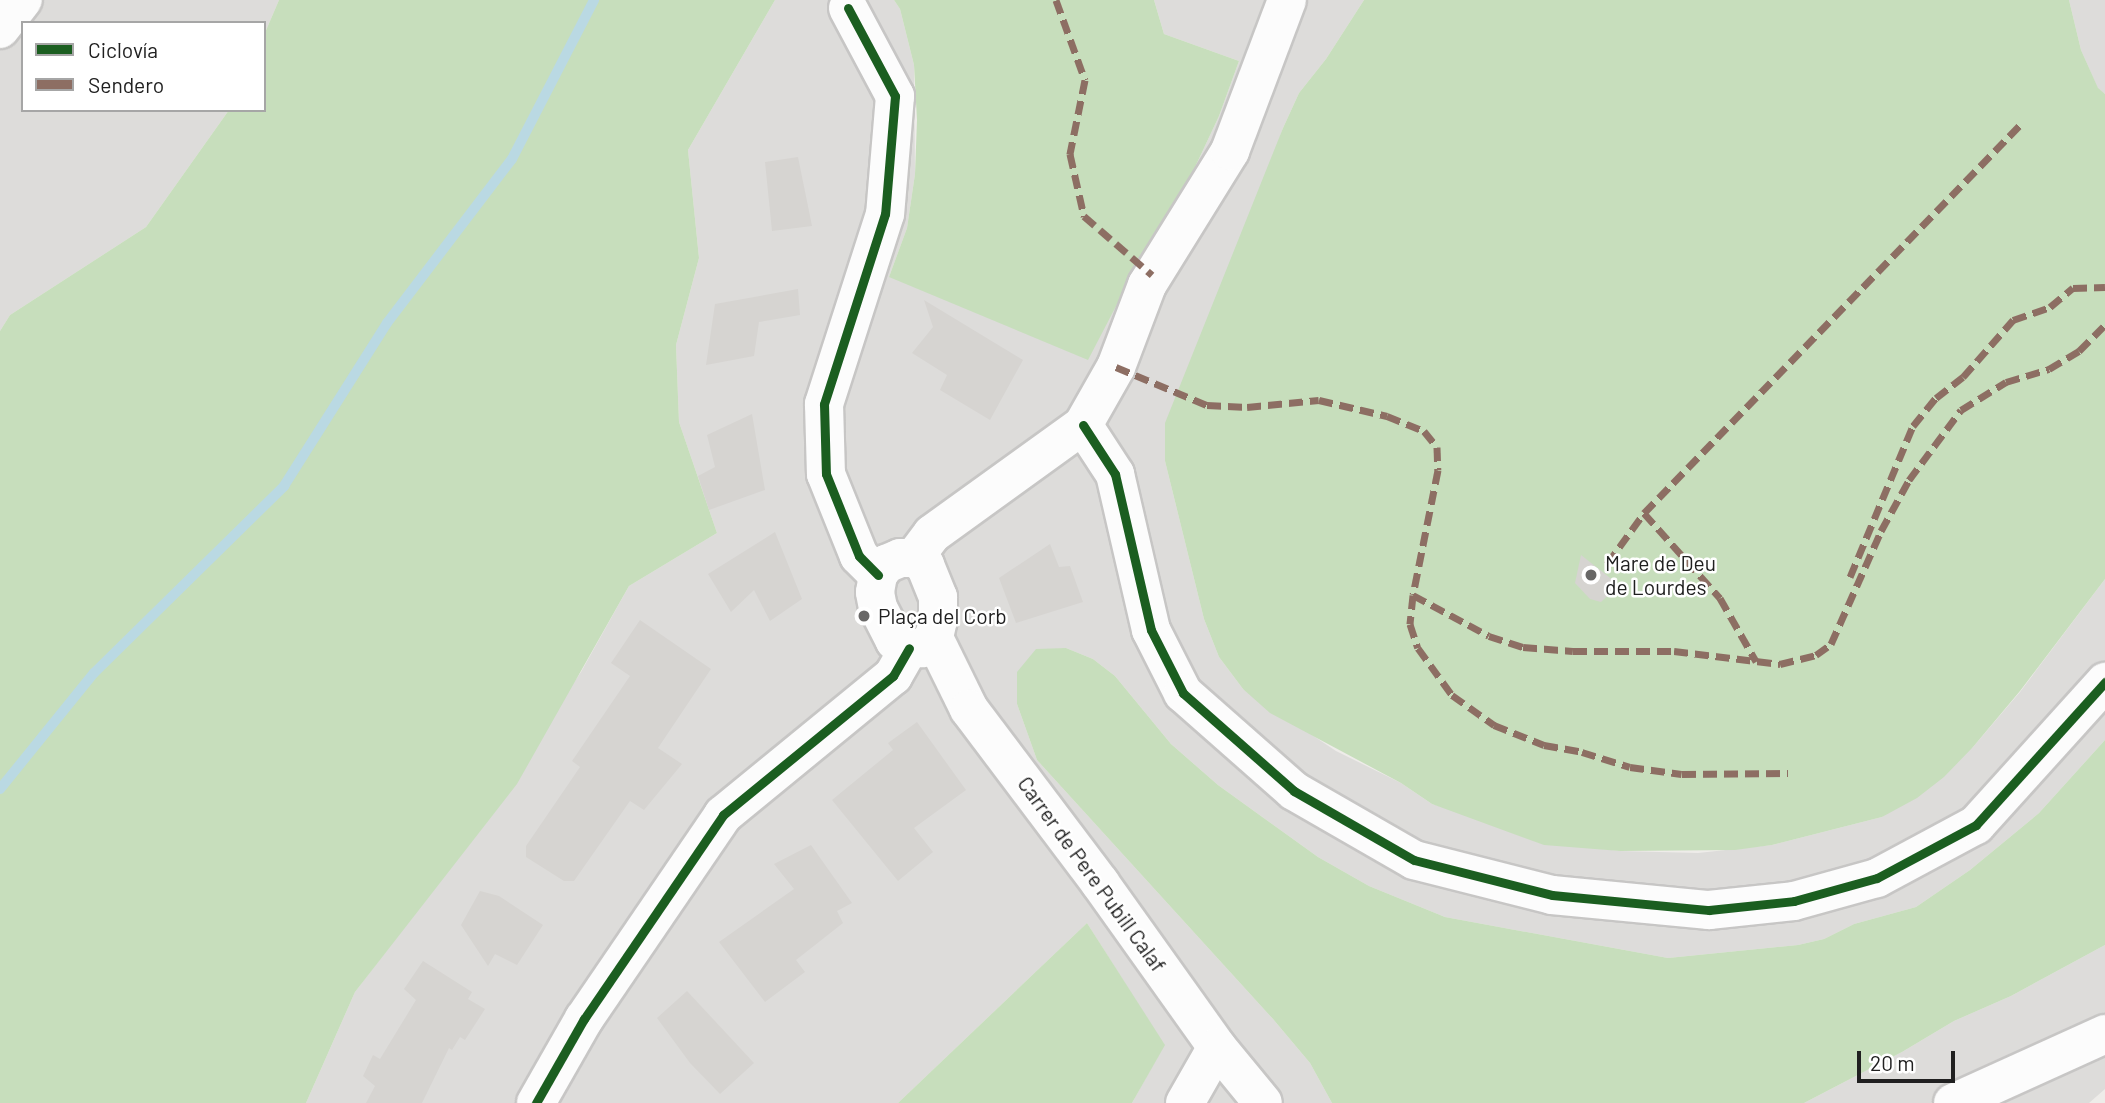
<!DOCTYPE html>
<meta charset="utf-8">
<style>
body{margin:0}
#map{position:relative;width:2105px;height:1103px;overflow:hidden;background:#eeece9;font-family:Barlow,sans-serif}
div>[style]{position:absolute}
.residential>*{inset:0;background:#dddcda}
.forest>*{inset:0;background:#c7debc}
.stream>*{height:10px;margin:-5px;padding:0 5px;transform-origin:5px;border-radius:5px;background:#bad9e3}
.building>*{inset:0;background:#d6d4d1}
.roads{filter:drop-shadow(2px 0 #c7c6c5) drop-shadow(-2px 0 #c7c6c5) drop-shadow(0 2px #c7c6c5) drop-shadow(0 -2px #c7c6c5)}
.minor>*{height:38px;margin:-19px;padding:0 19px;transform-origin:19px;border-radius:19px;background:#fcfcfc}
.quiet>*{height:7px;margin-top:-3.5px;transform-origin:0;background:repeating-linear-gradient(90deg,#8d6e63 0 14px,transparent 0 21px)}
.cycleway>*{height:9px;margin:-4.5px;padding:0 4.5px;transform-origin:4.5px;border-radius:4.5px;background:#1b5e20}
.dots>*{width:19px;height:19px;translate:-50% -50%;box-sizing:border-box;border:4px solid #fff;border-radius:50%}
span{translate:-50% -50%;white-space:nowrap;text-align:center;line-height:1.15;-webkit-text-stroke:5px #fff;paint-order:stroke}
.poi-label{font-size:21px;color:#202020}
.left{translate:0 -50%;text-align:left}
.street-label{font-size:21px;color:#202020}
.legend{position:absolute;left:21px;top:21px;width:245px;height:91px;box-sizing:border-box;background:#fff;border:2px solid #a6a6a6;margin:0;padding:9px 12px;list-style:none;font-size:21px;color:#202020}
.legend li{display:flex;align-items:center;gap:14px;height:35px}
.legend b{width:35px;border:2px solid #a6a6a6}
.scale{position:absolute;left:1857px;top:1051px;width:98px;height:32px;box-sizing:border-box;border:4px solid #202020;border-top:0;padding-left:9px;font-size:21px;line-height:24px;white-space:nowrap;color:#202020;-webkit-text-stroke:5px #fff;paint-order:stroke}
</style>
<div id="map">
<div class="residential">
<div style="clip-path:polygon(0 0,279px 0,264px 35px,264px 23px,23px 23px,23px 110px,229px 110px,146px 227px,10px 315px,0 331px)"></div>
<div style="clip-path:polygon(775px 0,894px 0,900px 9px,914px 65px,915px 174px,907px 228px,889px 277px,1139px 262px,1182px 195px,1219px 116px,1239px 61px,1164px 34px,1154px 0,1364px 0,1326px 59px,1299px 93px,1283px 128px,1165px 461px,1204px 619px,1219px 657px,1243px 689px,1336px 751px,1401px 783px,1432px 804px,1584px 847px,1620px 851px,1698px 853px,1772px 845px,1882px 817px,1973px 747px,2020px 692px,2105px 579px,2105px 740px,2039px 813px,1970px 870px,1916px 907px,1854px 924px,1824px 939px,1798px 945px,1668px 958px,1445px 917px,1369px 886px,1318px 857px,1218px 785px,1171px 744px,1115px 676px,1093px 659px,1066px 648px,1017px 704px,1037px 760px,1273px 1019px,1310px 1063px,1332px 1103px,1132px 1103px,1164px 1045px,1087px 923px,898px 1103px,306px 1103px,355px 992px,425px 900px,581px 672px,629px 586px,717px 533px,679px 422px,676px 345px,699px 258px,688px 150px)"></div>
<div style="clip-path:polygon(2069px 0,2105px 0,2105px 94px,2098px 89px,2081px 50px)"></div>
<div style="clip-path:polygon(2105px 945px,2105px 1089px,2089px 1103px,1804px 1103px,1902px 1052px,1954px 1021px,2011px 996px)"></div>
</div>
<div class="forest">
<div style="clip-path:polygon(279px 0,775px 0,688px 150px,699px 258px,676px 345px,679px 422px,717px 533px,629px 586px,517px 784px,355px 992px,306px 1103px,0 1103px,0 331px,10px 315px,146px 227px,229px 110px,264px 110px,264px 35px)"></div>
<div style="clip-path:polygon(894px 0,1154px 0,1164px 34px,1239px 61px,1219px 116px,1182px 195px,1139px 262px,1088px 360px,889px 277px,907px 228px,915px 174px,917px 120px,914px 65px,900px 9px)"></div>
<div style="clip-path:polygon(1364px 0,2069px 0,2081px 50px,2098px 88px,2105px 94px,2105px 579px,2020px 691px,1973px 747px,1944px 777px,1917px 798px,1882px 817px,1772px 845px,1735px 850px,1620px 851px,1544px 845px,1432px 804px,1401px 783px,1270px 713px,1243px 689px,1219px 657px,1204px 619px,1165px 461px,1165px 423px,1283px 128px,1299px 93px,1326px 59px)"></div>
<div style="clip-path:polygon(1066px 648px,1093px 659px,1115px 676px,1171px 744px,1218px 785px,1318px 857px,1369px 886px,1445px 917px,1668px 958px,1798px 945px,1824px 939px,1854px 924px,1916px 907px,1970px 870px,2039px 813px,2105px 740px,2105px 945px,2011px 996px,1954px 1021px,1902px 1052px,1804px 1103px,1332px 1103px,1310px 1063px,1273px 1019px,1037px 760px,1017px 704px,1017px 672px,1036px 649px)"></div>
<div style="clip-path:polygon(1087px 923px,1165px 1045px,1132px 1103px,898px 1103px)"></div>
</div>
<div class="stream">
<div style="left:0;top:789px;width:149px;rotate:-51deg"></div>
<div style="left:94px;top:673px;width:267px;rotate:-44.5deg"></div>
<div style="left:284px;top:486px;width:193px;rotate:-57.7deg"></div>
<div style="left:387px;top:323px;width:206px;rotate:-52.7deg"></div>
<div style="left:512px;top:159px;width:179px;rotate:-62.7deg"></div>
</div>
<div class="building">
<div style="clip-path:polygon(798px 157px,812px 226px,772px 231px,765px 162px)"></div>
<div style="clip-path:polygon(798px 289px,800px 315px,759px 322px,754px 356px,706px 365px,715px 304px)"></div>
<div style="clip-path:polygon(924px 300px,1023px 360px,990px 420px,940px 390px,947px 375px,912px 353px,933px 327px)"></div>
<div style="clip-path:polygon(752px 414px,765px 490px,709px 510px,698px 476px,715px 467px,707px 435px)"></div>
<div style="clip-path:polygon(775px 532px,802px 599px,770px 621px,754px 590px,731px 612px,708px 574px)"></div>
<div style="clip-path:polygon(1050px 544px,1059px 567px,1070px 566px,1083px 602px,1016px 623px,999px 578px)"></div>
<div style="clip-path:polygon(1581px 555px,1619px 585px,1601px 602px,1590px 599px,1575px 583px)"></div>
<div style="clip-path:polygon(640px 620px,711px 669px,658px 748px,682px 764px,644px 810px,630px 801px,574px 881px,564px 881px,526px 857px,526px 846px,580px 767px,572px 761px,630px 676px,611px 663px)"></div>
<div style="clip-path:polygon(917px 722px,966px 790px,914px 828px,933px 852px,898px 881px,832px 800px,893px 750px,888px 743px)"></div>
<div style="clip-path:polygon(811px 845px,852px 903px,837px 911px,843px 923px,796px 960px,805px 972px,765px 1002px,719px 942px,794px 889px,774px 864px)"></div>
<div style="clip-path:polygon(480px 891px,499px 896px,543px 925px,517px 965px,495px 954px,488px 966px,461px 925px)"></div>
<div style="clip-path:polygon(423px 961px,472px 992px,468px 999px,485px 1009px,465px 1040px,460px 1037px,452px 1050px,449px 1048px,422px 1103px,366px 1103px,375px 1086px,363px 1076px,373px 1055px,380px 1059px,416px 1000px,404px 989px)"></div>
<div style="clip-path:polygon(687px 991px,754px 1063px,720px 1094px,690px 1063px,657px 1018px)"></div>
</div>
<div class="roads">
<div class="minor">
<div style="left:848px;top:8px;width:100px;rotate:61.9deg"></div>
<div style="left:895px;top:96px;width:118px;rotate:94.8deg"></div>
<div style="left:885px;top:214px;width:200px;rotate:107.8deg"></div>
<div style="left:824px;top:404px;width:70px;rotate:88.4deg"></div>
<div style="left:826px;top:474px;width:88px;rotate:68.1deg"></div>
<div style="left:859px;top:556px;width:27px;rotate:45deg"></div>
<div style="left:0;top:29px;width:37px;rotate:-52deg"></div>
<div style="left:1083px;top:425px;width:59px;rotate:56.9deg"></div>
<div style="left:1115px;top:474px;width:160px;rotate:77deg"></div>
<div style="left:1151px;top:630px;width:71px;rotate:63.1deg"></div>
<div style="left:1183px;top:693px;width:148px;rotate:41.4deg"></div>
<div style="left:1294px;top:791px;width:138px;rotate:29.9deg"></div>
<div style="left:1414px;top:860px;width:142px;rotate:14.2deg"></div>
<div style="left:1552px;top:895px;width:158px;rotate:5.5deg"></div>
<div style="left:1709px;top:910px;width:85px;rotate:-6deg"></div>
<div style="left:1794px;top:901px;width:86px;rotate:-15.5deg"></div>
<div style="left:1877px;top:878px;width:112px;rotate:-28.2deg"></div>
<div style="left:1976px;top:825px;width:193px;rotate:-47.9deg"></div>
<div style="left:900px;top:558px;width:14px"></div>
<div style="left:914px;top:558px;width:13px;rotate:32deg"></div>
<div style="left:925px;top:565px;width:35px;rotate:68deg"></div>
<div style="left:938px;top:597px;width:23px;rotate:90deg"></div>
<div style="left:938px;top:620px;width:18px;rotate:103deg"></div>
<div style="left:934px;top:638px;width:16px;rotate:140deg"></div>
<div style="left:922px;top:648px;width:13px;rotate:180deg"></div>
<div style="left:909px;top:648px;width:16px;rotate:-153deg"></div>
<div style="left:895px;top:641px;width:37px;rotate:-117deg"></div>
<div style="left:878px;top:608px;width:16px;rotate:-101deg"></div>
<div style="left:875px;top:592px;width:17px;rotate:-80deg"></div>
<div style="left:878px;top:575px;width:14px;rotate:-54deg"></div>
<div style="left:886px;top:564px;width:15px;rotate:-23deg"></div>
<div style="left:914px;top:558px;width:30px;rotate:-53deg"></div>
<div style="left:932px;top:534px;width:186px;rotate:-35.8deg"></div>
<div style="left:1083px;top:425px;width:67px;rotate:-60.4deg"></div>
<div style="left:1116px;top:367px;width:88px;rotate:-69.3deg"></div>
<div style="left:1147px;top:285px;width:158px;rotate:-58.2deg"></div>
<div style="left:1230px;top:151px;width:161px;rotate:-69.3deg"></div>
<div style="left:934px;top:638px;width:79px;rotate:63.8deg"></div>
<div style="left:969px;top:709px;width:218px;rotate:53deg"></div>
<div style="left:1100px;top:883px;width:201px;rotate:54.5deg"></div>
<div style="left:1217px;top:1047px;width:72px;rotate:50.6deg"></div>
<div style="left:536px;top:1103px;width:97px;rotate:-60.3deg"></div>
<div style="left:584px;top:1019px;width:247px;rotate:-55.7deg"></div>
<div style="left:723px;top:815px;width:220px;rotate:-39.3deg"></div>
<div style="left:893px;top:676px;width:32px;rotate:-60deg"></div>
<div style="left:1185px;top:1103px;width:64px;rotate:-60.3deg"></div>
<div style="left:1953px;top:1103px;width:167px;rotate:-24.4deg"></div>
</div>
</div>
<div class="quiet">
<div style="left:1056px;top:0;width:85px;rotate:70.1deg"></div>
<div style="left:1085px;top:80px;width:76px;rotate:101.5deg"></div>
<div style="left:1070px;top:154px;width:64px;rotate:77.3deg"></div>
<div style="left:1084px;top:216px;width:90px;rotate:40.9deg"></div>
<div style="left:1116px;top:367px;width:99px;rotate:22.7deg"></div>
<div style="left:1207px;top:405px;width:40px;rotate:2.9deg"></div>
<div style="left:1247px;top:407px;width:72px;rotate:-5.6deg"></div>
<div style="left:1319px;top:400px;width:70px;rotate:13.2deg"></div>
<div style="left:1387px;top:416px;width:40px;rotate:22deg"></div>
<div style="left:1424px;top:431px;width:21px;rotate:51deg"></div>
<div style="left:1437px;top:447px;width:23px;rotate:88deg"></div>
<div style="left:1438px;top:470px;width:127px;rotate:101.3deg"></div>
<div style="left:1413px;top:595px;width:86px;rotate:28.3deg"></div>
<div style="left:1489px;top:636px;width:36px;rotate:18deg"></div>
<div style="left:1523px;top:647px;width:50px;rotate:4.6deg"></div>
<div style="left:1573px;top:651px;width:101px"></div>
<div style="left:1674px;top:651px;width:107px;rotate:7deg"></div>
<div style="left:1780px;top:664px;width:37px;rotate:-14deg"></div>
<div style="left:1816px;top:655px;width:19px;rotate:-36deg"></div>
<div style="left:1831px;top:644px;width:124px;rotate:-66.1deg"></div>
<div style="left:1881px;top:531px;width:58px;rotate:-61.2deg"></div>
<div style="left:1909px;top:480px;width:87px;rotate:-53.4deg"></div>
<div style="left:1961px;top:410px;width:53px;rotate:-31.9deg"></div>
<div style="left:2006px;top:382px;width:45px;rotate:-16.8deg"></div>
<div style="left:2049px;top:369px;width:35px;rotate:-31deg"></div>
<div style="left:2079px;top:351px;width:37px;rotate:-45deg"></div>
<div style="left:1644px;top:513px;width:114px;rotate:48.2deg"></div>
<div style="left:1720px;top:598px;width:73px;rotate:60.3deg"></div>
<div style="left:1607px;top:564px;width:63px;rotate:-54deg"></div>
<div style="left:1644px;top:513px;width:542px;rotate:-45.9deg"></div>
<div style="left:1850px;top:577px;width:164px;rotate:-67.4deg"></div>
<div style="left:1913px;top:426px;width:36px;rotate:-51deg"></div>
<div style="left:1936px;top:398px;width:34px;rotate:-38deg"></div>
<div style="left:1963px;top:377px;width:76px;rotate:-48.7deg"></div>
<div style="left:2013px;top:320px;width:39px;rotate:-19deg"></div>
<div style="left:2050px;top:307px;width:30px;rotate:-40deg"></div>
<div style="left:2073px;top:288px;width:32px;rotate:-2deg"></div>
<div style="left:1413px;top:595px;width:29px;rotate:96deg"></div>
<div style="left:1410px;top:624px;width:25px;rotate:72deg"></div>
<div style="left:1418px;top:648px;width:58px;rotate:54.1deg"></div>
<div style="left:1452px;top:695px;width:52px;rotate:35.5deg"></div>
<div style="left:1494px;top:725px;width:54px;rotate:21.8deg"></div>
<div style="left:1544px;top:745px;width:39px;rotate:10deg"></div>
<div style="left:1582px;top:752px;width:50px;rotate:17.4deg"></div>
<div style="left:1630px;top:767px;width:52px;rotate:7.7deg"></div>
<div style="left:1682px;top:774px;width:106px;rotate:-0.5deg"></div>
</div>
<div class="cycleway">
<div style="left:848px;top:8px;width:100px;rotate:61.9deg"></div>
<div style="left:895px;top:96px;width:118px;rotate:94.8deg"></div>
<div style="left:885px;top:214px;width:200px;rotate:107.8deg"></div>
<div style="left:824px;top:404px;width:70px;rotate:88.4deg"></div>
<div style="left:826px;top:474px;width:88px;rotate:68.1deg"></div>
<div style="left:859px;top:556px;width:27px;rotate:45deg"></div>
<div style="left:1083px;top:425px;width:59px;rotate:56.9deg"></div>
<div style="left:1115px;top:474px;width:160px;rotate:77deg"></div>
<div style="left:1151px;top:630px;width:71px;rotate:63.1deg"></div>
<div style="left:1183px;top:693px;width:148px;rotate:41.4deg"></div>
<div style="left:1294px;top:791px;width:138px;rotate:29.9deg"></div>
<div style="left:1414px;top:860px;width:142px;rotate:14.2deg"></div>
<div style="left:1552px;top:895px;width:158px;rotate:5.5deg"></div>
<div style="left:1709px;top:910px;width:85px;rotate:-6deg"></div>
<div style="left:1794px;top:901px;width:86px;rotate:-15.5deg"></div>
<div style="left:1877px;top:878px;width:112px;rotate:-28.2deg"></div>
<div style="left:1976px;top:825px;width:193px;rotate:-47.9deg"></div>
<div style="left:536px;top:1103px;width:97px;rotate:-60.3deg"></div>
<div style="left:584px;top:1019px;width:247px;rotate:-55.7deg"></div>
<div style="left:723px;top:815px;width:220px;rotate:-39.3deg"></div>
<div style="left:893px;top:676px;width:32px;rotate:-60deg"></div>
</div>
<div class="dots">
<div style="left:1591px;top:575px;background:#686766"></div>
<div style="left:864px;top:616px;background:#686766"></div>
</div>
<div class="poi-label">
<span class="left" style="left:1605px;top:575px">Mare de Deu<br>de Lourdes</span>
<span class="left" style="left:878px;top:616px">Plaça del Corb</span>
</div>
<div class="street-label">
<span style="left:1092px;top:874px;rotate:54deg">Carrer de Pere Pubill Calaf</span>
</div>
<ul class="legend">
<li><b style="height:9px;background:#1b5e20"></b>Ciclovía</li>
<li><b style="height:9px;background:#8d6e63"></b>Sendero</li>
</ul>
<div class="scale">20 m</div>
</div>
